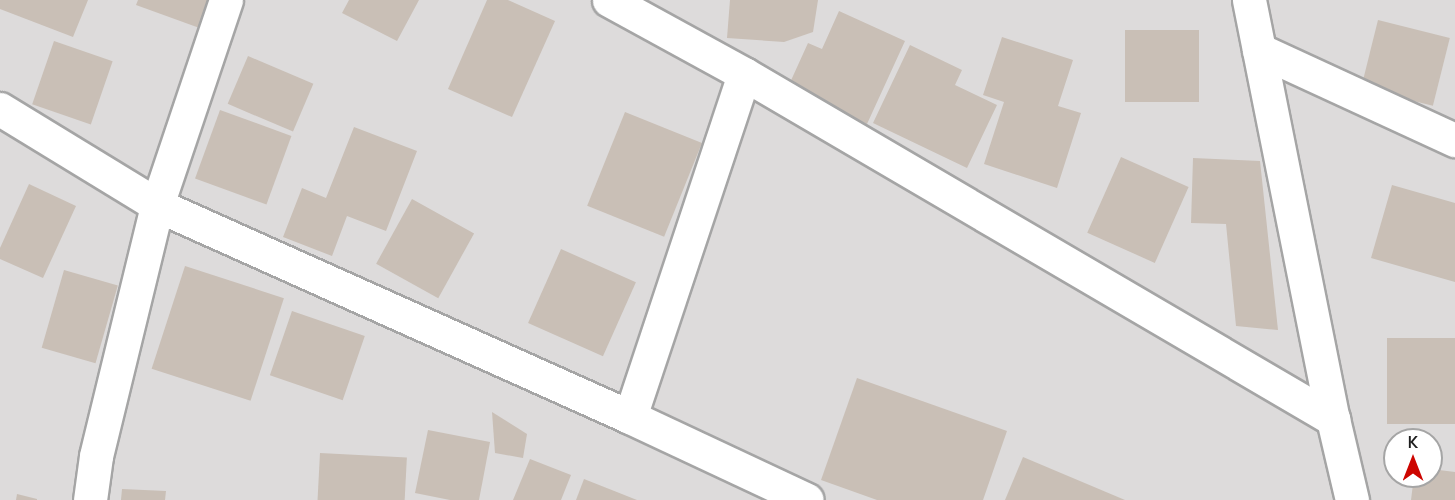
<!DOCTYPE html>
<style>
body{margin:0}
#map{position:relative;width:1455px;height:500px;overflow:hidden;background:#f0ece3;font-family:Manrope,sans-serif}
div>[style]{position:absolute}
.residential>*{inset:0;background:#dddbdb}
.building>*{inset:0;background:#c9bfb6;transform-origin:0 0}
.roads{filter:drop-shadow(2px 0 #a5a5a5) drop-shadow(-2px 0 #a5a5a5) drop-shadow(0 2px #a5a5a5) drop-shadow(0 -2px #a5a5a5)}
.minor>*{height:33px;margin:-16.5px;padding:0 16.5px;transform-origin:16.5px;border-radius:16.5px;background:#fff}
span{translate:-50% -50%;white-space:nowrap;text-align:center;line-height:1.15;-webkit-text-stroke:5px #fff;paint-order:stroke}
.north{position:absolute;left:1383px;top:428px;width:60px;height:60px;box-sizing:border-box;background:#fff;border:2px solid #a5a5a5;border-radius:50%;rotate:0deg;font-size:16px;font-weight:700;line-height:24px;text-align:center;color:#1e1e1e}
.north::after{content:'';display:block;margin:auto;width:21px;height:27px;background:#cd0500;clip-path:polygon(50% 0,100% 100%,50% 72%,0 100%)}
</style>
<div id="map">
<div class="residential">
<div style="clip-path:polygon(evenodd,0 0,1455px 0,1455px 500px,0 500px,0 0,1395px 440px,1431px 440px,1431px 476px,1395px 476px,1395px 440px)"></div>
</div>
<div class="building">
<div style="clip-path:polygon(0 0,88px 0,73px 37px,0 9px)"></div>
<div style="clip-path:polygon(138px 0,215px 0,205px 30px,136px 5px)"></div>
<div style="clip-path:polygon(349px 0,419px 0,397px 41px,342px 13px)"></div>
<div style="clip-path:polygon(487px 0,508px 0,555px 21px,512px 117px,448px 89px)"></div>
<div style="clip-path:polygon(730px 0,818px 0,813px 32px,784px 42px,727px 38px)"></div>
<div style="clip-path:polygon(839px 11px,905px 41px,867px 124px,788px 87px,808px 43px,822px 49px)"></div>
<div style="left:1378px;top:20px;width:74px;height:70px;rotate:14deg"></div>
<div style="left:1125px;top:30px;width:74px;height:72px"></div>
<div style="clip-path:polygon(1002px 37px,1073px 60px,1058px 106px,1081px 113px,1057px 188px,984px 164px,1004px 102px,983px 95px)"></div>
<div style="left:54px;top:41px;width:62px;height:67px;rotate:19deg"></div>
<div style="clip-path:polygon(910px 45px,962px 70px,955px 85px,997px 105px,967px 168px,873px 123px)"></div>
<div style="left:248px;top:56px;width:71px;height:52px;rotate:23deg"></div>
<div style="left:220px;top:110px;width:76px;height:73px;rotate:20deg"></div>
<div style="left:625px;top:112px;width:83px;height:101px;rotate:22deg"></div>
<div style="clip-path:polygon(354px 127px,417px 151px,386px 231px,347px 216px,332px 256px,283px 237px,302px 188px,326px 198px)"></div>
<div style="left:1121px;top:157px;width:74px;height:83px;rotate:24deg"></div>
<div style="clip-path:polygon(1193px 158px,1260px 161px,1278px 330px,1236px 326px,1226px 224px,1191px 223px)"></div>
<div style="clip-path:polygon(29px 184px,76px 206px,43px 278px,0 259px,0 248px)"></div>
<div style="clip-path:polygon(1392px 185px,1455px 203px,1455px 282px,1371px 258px)"></div>
<div style="left:412px;top:199px;width:71px;height:74px;rotate:29deg"></div>
<div style="left:561px;top:249px;width:82px;height:81px;rotate:24deg"></div>
<div style="left:185px;top:266px;width:104px;height:108px;rotate:18deg"></div>
<div style="left:64px;top:270px;width:56px;height:81px;rotate:16deg"></div>
<div style="left:292px;top:311px;width:77px;height:68px;rotate:19deg"></div>
<div style="left:1455px;top:338px;width:86px;height:68px;rotate:90deg"></div>
<div style="clip-path:polygon(857px 378px,1007px 431px,983px 500px,877px 500px,821px 480px)"></div>
<div style="clip-path:polygon(492px 412px,527px 434px,523px 458px,495px 453px)"></div>
<div style="clip-path:polygon(428px 430px,490px 442px,479px 500px,450px 500px,415px 493px)"></div>
<div style="left:320px;top:453px;width:87px;height:47px;rotate:3deg"></div>
<div style="clip-path:polygon(1023px 457px,1125px 500px,1005px 500px)"></div>
<div style="clip-path:polygon(530px 459px,571px 475px,561px 500px,513px 500px)"></div>
<div style="clip-path:polygon(1431px 469px,1455px 472px,1455px 500px,1411px 500px,1414px 476px,1431px 476px)"></div>
<div style="clip-path:polygon(584px 479px,637px 500px,576px 500px)"></div>
<div style="clip-path:polygon(122px 489px,166px 491px,165px 500px,121px 500px)"></div>
<div style="clip-path:polygon(17px 494px,37px 499px,37px 500px,16px 500px)"></div>
</div>
<div class="roads">
<div class="minor">
<div style="left:609px;top:0;width:154px;rotate:28.7deg"></div>
<div style="left:744px;top:74px;width:683px;rotate:30.36deg"></div>
<div style="left:1249px;top:0;width:427px;rotate:78.7deg"></div>
<div style="left:1333px;top:419px;width:83px;rotate:76.8deg"></div>
<div style="left:1259px;top:50px;width:216px;rotate:24.7deg"></div>
<div style="left:0;top:109px;width:184px;rotate:31.4deg"></div>
<div style="left:157px;top:205px;width:518px;rotate:24.14deg"></div>
<div style="left:630px;top:417px;width:195px;rotate:25.1deg"></div>
<div style="left:630px;top:417px;width:361px;rotate:-71.6deg"></div>
<div style="left:90px;top:500px;width:44px;rotate:-82.2deg"></div>
<div style="left:96px;top:456px;width:258px;rotate:-76.3deg"></div>
<div style="left:157px;top:205px;width:216px;rotate:-71.4deg"></div>
</div>
</div>
<div class="north">K</div>
</div>
